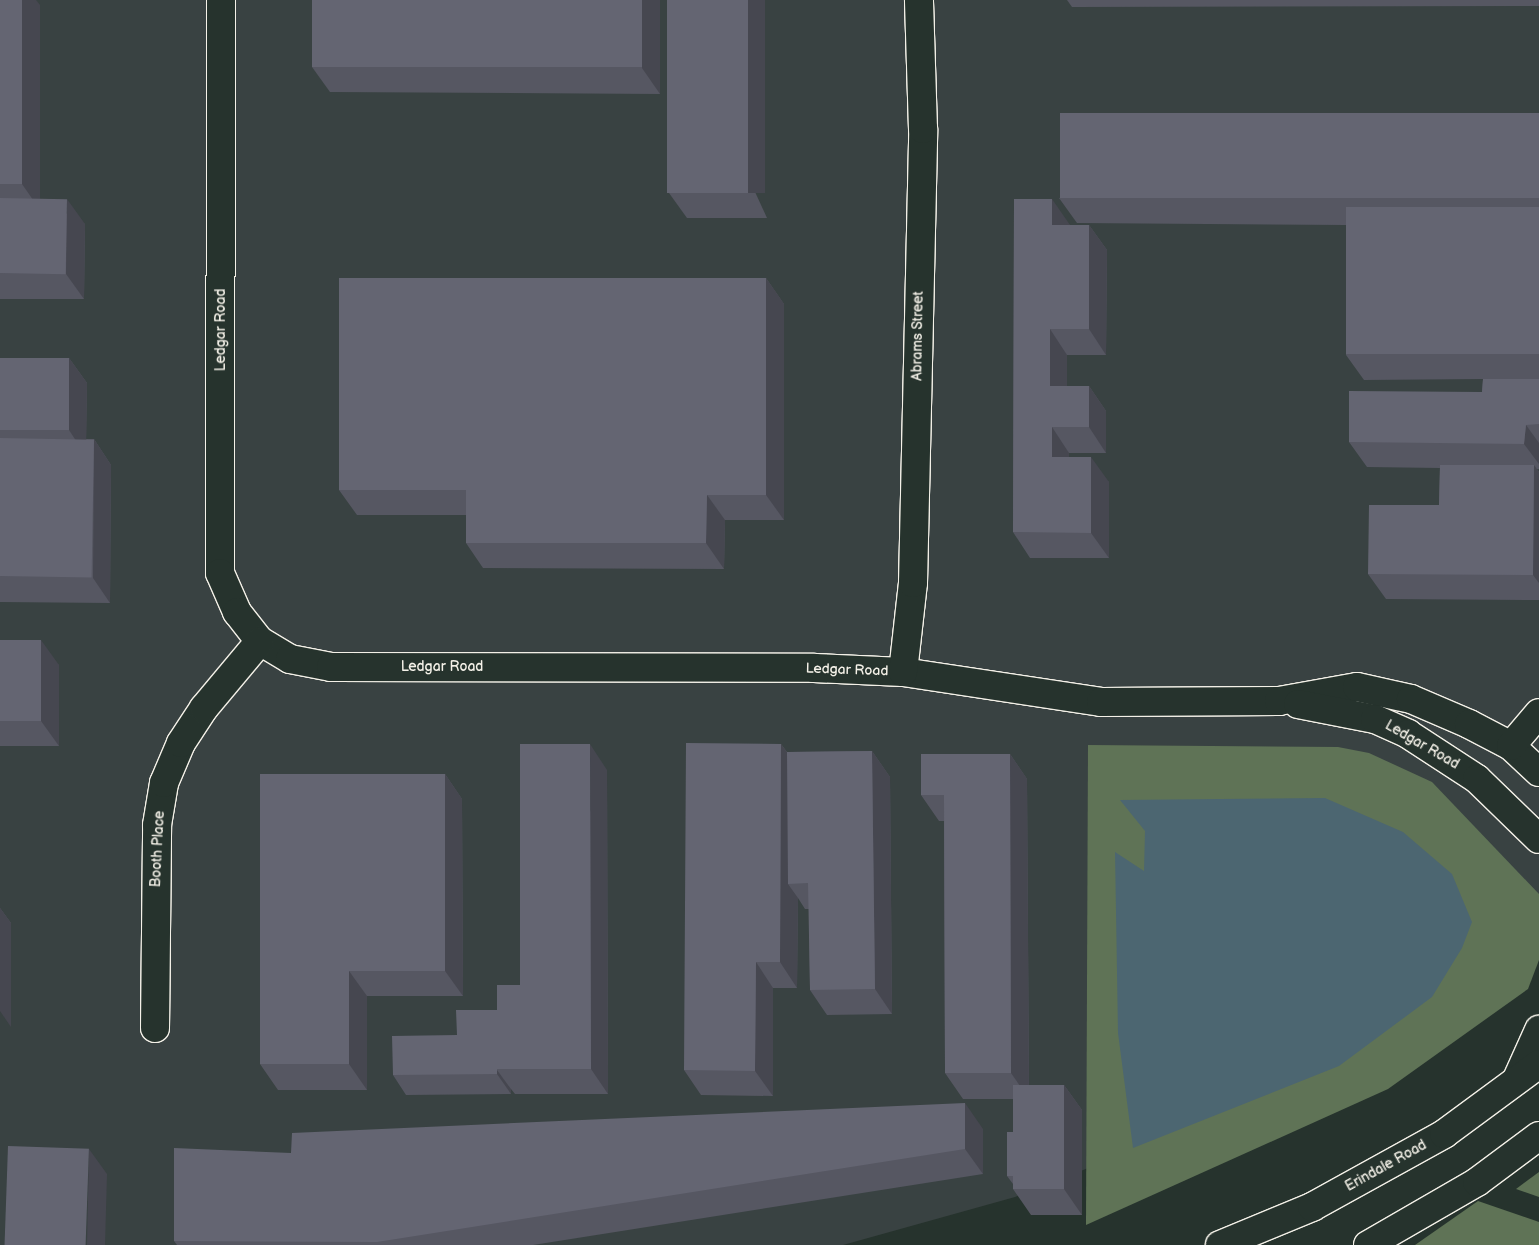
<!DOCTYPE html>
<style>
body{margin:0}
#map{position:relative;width:1539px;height:1245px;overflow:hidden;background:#26332d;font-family:"Balsamiq Sans",sans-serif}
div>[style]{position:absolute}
.built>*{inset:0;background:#394242}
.green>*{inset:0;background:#5f7356}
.water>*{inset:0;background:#4c6671}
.roads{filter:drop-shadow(1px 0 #f4f1e8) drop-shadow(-1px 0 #f4f1e8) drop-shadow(0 1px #f4f1e8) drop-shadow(0 -1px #f4f1e8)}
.minor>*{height:28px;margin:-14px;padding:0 14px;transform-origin:14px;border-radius:14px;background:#26332d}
.major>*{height:28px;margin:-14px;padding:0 14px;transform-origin:14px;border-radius:14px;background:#26332d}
.wall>*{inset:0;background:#565762;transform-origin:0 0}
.shaded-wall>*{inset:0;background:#464750;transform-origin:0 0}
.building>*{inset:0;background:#646572;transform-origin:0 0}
span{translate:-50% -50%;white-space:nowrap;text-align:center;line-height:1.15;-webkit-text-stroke:4px #26332d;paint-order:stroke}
.street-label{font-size:14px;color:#f4f1e8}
</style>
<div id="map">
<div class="built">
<div style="clip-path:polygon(0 0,1539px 0,1539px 928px,1420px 1037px,1015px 1197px,843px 1245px,0 1245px)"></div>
</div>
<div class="green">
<div style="clip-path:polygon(1088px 745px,1338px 747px,1369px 753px,1432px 782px,1539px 894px,1539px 960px,1528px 989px,1388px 1089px,1086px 1225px)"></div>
<div style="clip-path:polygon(1539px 1172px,1539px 1197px,1516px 1189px)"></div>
<div style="clip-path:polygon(1478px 1201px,1539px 1222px,1539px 1245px,1415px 1245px)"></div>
</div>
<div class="water">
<div style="clip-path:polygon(1325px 798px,1403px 832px,1452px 874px,1472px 922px,1462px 948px,1432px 997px,1339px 1066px,1133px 1148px,1118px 1033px,1115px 852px,1144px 871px,1145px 831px,1120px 800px)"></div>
</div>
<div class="roads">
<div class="minor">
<div style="left:221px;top:0;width:573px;rotate:90.1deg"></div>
<div style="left:220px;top:573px;width:43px;rotate:66.4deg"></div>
<div style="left:237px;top:612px;width:37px;rotate:52deg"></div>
<div style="left:260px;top:641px;width:35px;rotate:31deg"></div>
<div style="left:290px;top:659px;width:42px;rotate:11deg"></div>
<div style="left:331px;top:667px;width:483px;rotate:0.1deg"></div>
<div style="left:814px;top:668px;width:89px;rotate:2.6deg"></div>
<div style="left:903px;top:672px;width:200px;rotate:8.6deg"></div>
<div style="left:1101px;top:702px;width:178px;rotate:-0.3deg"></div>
<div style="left:1279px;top:701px;width:79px;rotate:-10.2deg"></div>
<div style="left:1357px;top:687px;width:55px;rotate:12.5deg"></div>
<div style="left:1411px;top:699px;width:63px;rotate:23.3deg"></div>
<div style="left:1469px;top:724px;width:47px;rotate:27.6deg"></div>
<div style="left:1511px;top:746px;width:38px;rotate:43deg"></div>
<div style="left:903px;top:672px;width:90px;rotate:-83.6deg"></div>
<div style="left:913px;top:583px;width:454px;rotate:-88.7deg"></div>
<div style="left:923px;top:129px;width:129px;rotate:-91.8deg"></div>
<div style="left:1298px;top:704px;width:78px;rotate:11deg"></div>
<div style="left:1375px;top:719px;width:36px;rotate:24deg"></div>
<div style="left:1408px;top:734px;width:82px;rotate:33.1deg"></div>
<div style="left:1477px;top:779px;width:86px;rotate:44.1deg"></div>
<div style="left:1511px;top:746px;width:43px;rotate:-49.7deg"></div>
<div style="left:155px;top:1028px;width:203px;rotate:-89.4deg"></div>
<div style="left:157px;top:825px;width:43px;rotate:-80.5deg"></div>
<div style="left:164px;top:783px;width:43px;rotate:-67deg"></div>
<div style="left:181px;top:743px;width:42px;rotate:-56.7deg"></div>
<div style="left:204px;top:708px;width:87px;rotate:-50.1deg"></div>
</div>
<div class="major">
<div style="left:1517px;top:1079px;width:54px;rotate:-65.8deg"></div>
<div style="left:1220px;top:1245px;width:100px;rotate:-22.4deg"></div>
<div style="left:1312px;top:1207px;width:151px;rotate:-28.9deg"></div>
<div style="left:1444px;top:1134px;width:118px;rotate:-36.4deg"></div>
<div style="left:1368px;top:1245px;width:126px;rotate:-30deg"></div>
<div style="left:1477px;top:1182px;width:77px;rotate:-36.6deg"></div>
</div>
</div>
<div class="wall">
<div style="clip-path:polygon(0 0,40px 5px,40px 199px,85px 224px,84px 299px,0 299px)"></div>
<div style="clip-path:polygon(660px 0,660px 94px,330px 92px,312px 67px)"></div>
<div style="clip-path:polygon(667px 0,767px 218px,687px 218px,669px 193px)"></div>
<div style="clip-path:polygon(1067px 0,1539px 0,1539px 6px,1072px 7px)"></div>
<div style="clip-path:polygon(1539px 115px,1539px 469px,1537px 469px,1539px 472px,1539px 600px,1386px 599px,1368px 574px,1439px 505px,1440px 468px,1367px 467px,1349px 442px,1482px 392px,1483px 379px,1364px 380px,1346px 355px,1346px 225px,1077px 223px,1059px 198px)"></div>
<div style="clip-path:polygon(1014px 199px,1070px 225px,1089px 225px,1107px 250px,1106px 355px,1067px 355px,1067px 386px,1089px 386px,1106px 411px,1106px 453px,1069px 453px,1069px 457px,1109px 482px,1109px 558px,1030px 558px,1013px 532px)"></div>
<div style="clip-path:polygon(766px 278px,784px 304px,784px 520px,725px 520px,724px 569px,483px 568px,466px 543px,466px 515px,357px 515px,339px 490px)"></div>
<div style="clip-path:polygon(0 358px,69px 358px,87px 383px,86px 439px,94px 439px,111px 465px,110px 603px,0 602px)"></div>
<div style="clip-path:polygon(0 640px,59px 665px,59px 746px,0 746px)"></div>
<div style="clip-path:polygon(781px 744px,787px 752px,872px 751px,890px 777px,892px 1014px,827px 1015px,810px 990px,809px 909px,805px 909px,798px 898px,797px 988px,773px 988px,773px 1096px,701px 1095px,684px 1070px)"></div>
<div style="clip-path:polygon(1010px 754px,1027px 779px,1029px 1085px,1064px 1085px,1082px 1110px,1082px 1215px,1031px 1215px,1013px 1189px,1013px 1184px,1007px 1176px,1013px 1132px,1013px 1099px,963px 1099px,945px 1073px,944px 821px,939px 821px,921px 795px)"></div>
<div style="clip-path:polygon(607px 770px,608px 1094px,515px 1094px,511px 1089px,511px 1094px,406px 1095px,393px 1075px,497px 1010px,520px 985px)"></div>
<div style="clip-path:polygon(445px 774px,462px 799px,463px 996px,367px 996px,367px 1090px,278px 1090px,260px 1064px)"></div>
<div style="left:0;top:908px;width:19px;height:119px;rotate:54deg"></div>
<div style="clip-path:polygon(983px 1129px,983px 1174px,533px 1245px,177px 1245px,174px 1241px,291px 1153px)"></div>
</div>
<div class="shaded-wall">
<div style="clip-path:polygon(22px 0,36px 0,40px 5px,40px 210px,22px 184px)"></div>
<div style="clip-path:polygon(642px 0,660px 0,660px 94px,642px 68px)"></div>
<div style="left:748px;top:0;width:17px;height:193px"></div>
<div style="clip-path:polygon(67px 199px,85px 224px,84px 299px,66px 274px)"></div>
<div style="clip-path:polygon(1052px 199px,1070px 225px,1052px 225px)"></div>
<div style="clip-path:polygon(1089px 225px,1107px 250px,1106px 355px,1089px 329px)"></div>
<div style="clip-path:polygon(766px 278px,784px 304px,784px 520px,766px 495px)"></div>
<div style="clip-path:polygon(1050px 329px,1067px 355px,1067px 411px,1050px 386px)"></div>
<div style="clip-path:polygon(69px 358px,87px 383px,86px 456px,69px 430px)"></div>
<div style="clip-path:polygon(1089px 386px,1106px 411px,1106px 453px,1089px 427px)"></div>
<div style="clip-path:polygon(1526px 425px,1539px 443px,1539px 464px,1524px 444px)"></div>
<div style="clip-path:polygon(1052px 427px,1069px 453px,1069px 482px,1052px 457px)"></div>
<div style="clip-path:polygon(94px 439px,111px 465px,110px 603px,93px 578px)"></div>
<div style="clip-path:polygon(1091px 457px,1109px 482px,1109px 558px,1091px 533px)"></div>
<div style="clip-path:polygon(1534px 465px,1539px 472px,1539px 583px,1533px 575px)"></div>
<div style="clip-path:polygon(707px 495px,725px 520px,724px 569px,706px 543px)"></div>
<div style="clip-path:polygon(41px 640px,59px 665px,59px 746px,41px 721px)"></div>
<div style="clip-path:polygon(590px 744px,607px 770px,608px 1094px,591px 1069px)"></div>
<div style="clip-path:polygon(781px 744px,799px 769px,788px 884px,798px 898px,797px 988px,780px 962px)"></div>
<div style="clip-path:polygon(872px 751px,890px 777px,892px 1014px,875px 989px)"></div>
<div style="clip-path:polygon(1010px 754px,1027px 779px,1029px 1099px,1011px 1073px)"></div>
<div style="clip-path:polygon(445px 774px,462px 799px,463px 996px,445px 971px)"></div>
<div style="clip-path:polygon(0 908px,11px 923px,11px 1027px,0 1011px)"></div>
<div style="clip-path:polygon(756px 962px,773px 988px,773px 1096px,755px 1071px)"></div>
<div style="clip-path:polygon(349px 971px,367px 996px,367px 1090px,349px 1064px)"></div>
<div style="clip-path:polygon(497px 1070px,511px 1089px,511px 1094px,497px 1074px)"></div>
<div style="clip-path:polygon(1064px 1085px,1082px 1110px,1082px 1215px,1064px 1189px)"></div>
<div style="clip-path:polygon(965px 1103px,983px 1129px,983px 1174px,965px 1149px)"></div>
<div style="clip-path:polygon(89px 1149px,107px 1174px,105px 1245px,87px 1245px)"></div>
</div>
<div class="building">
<div style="left:0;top:0;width:22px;height:184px"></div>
<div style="left:312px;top:0;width:330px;height:67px"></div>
<div style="left:667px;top:0;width:81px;height:193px"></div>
<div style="left:1060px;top:113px;width:479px;height:85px"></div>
<div style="left:0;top:198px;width:67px;height:75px;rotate:1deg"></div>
<div style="clip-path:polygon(1014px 199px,1052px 199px,1052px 225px,1089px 225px,1089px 329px,1050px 329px,1050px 386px,1089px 386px,1089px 427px,1052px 427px,1052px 457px,1091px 457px,1091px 533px,1013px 532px)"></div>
<div style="left:1539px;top:207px;width:147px;height:193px;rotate:90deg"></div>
<div style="clip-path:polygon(339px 278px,766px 278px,766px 495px,707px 495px,706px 543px,466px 543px,466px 490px,339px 490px)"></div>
<div style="left:0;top:358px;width:69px;height:72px"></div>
<div style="clip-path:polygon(1483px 379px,1539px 379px,1539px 424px,1526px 425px,1524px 444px,1349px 442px,1349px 391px,1482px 392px)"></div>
<div style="left:0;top:438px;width:94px;height:138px;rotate:1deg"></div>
<div style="clip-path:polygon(1440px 465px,1534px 465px,1533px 575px,1368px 574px,1369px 505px,1439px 505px)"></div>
<div style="left:0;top:640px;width:41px;height:81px"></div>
<div style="clip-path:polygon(686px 743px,781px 744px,780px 962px,756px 962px,755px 1071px,684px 1070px)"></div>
<div style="clip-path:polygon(520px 744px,590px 744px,591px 1069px,497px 1069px,497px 985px,520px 985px)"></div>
<div style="clip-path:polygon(872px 751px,875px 989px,810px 990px,808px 883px,788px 884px,787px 752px)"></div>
<div style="clip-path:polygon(921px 754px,1010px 754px,1011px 1073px,945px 1073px,944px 795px,921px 795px)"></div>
<div style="clip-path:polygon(260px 774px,445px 774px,445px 971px,349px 971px,349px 1064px,260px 1064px)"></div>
<div style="clip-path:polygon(456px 1010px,497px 1010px,497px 1074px,393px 1075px,392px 1036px,457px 1035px)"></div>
<div style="clip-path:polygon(1013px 1085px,1064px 1085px,1064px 1189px,1013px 1189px,1013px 1176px,1007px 1176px,1007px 1132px,1013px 1132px)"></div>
<div style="clip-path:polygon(965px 1103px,965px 1149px,377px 1242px,174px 1241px,174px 1148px,291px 1153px,292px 1133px)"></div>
<div style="left:8px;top:1146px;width:81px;height:99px;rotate:2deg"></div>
</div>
<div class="street-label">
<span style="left:221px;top:330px;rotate:-90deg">Ledgar Road</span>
<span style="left:918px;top:336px;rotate:-89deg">Abrams Street</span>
<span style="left:442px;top:667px">Ledgar Road</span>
<span style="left:847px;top:670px;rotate:2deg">Ledgar Road</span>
<span style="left:1422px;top:745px;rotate:30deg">Ledgar Road</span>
<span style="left:158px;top:849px;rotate:-87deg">Booth Place</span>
<span style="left:1386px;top:1166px;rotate:-29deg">Erindale Road</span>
</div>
</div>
